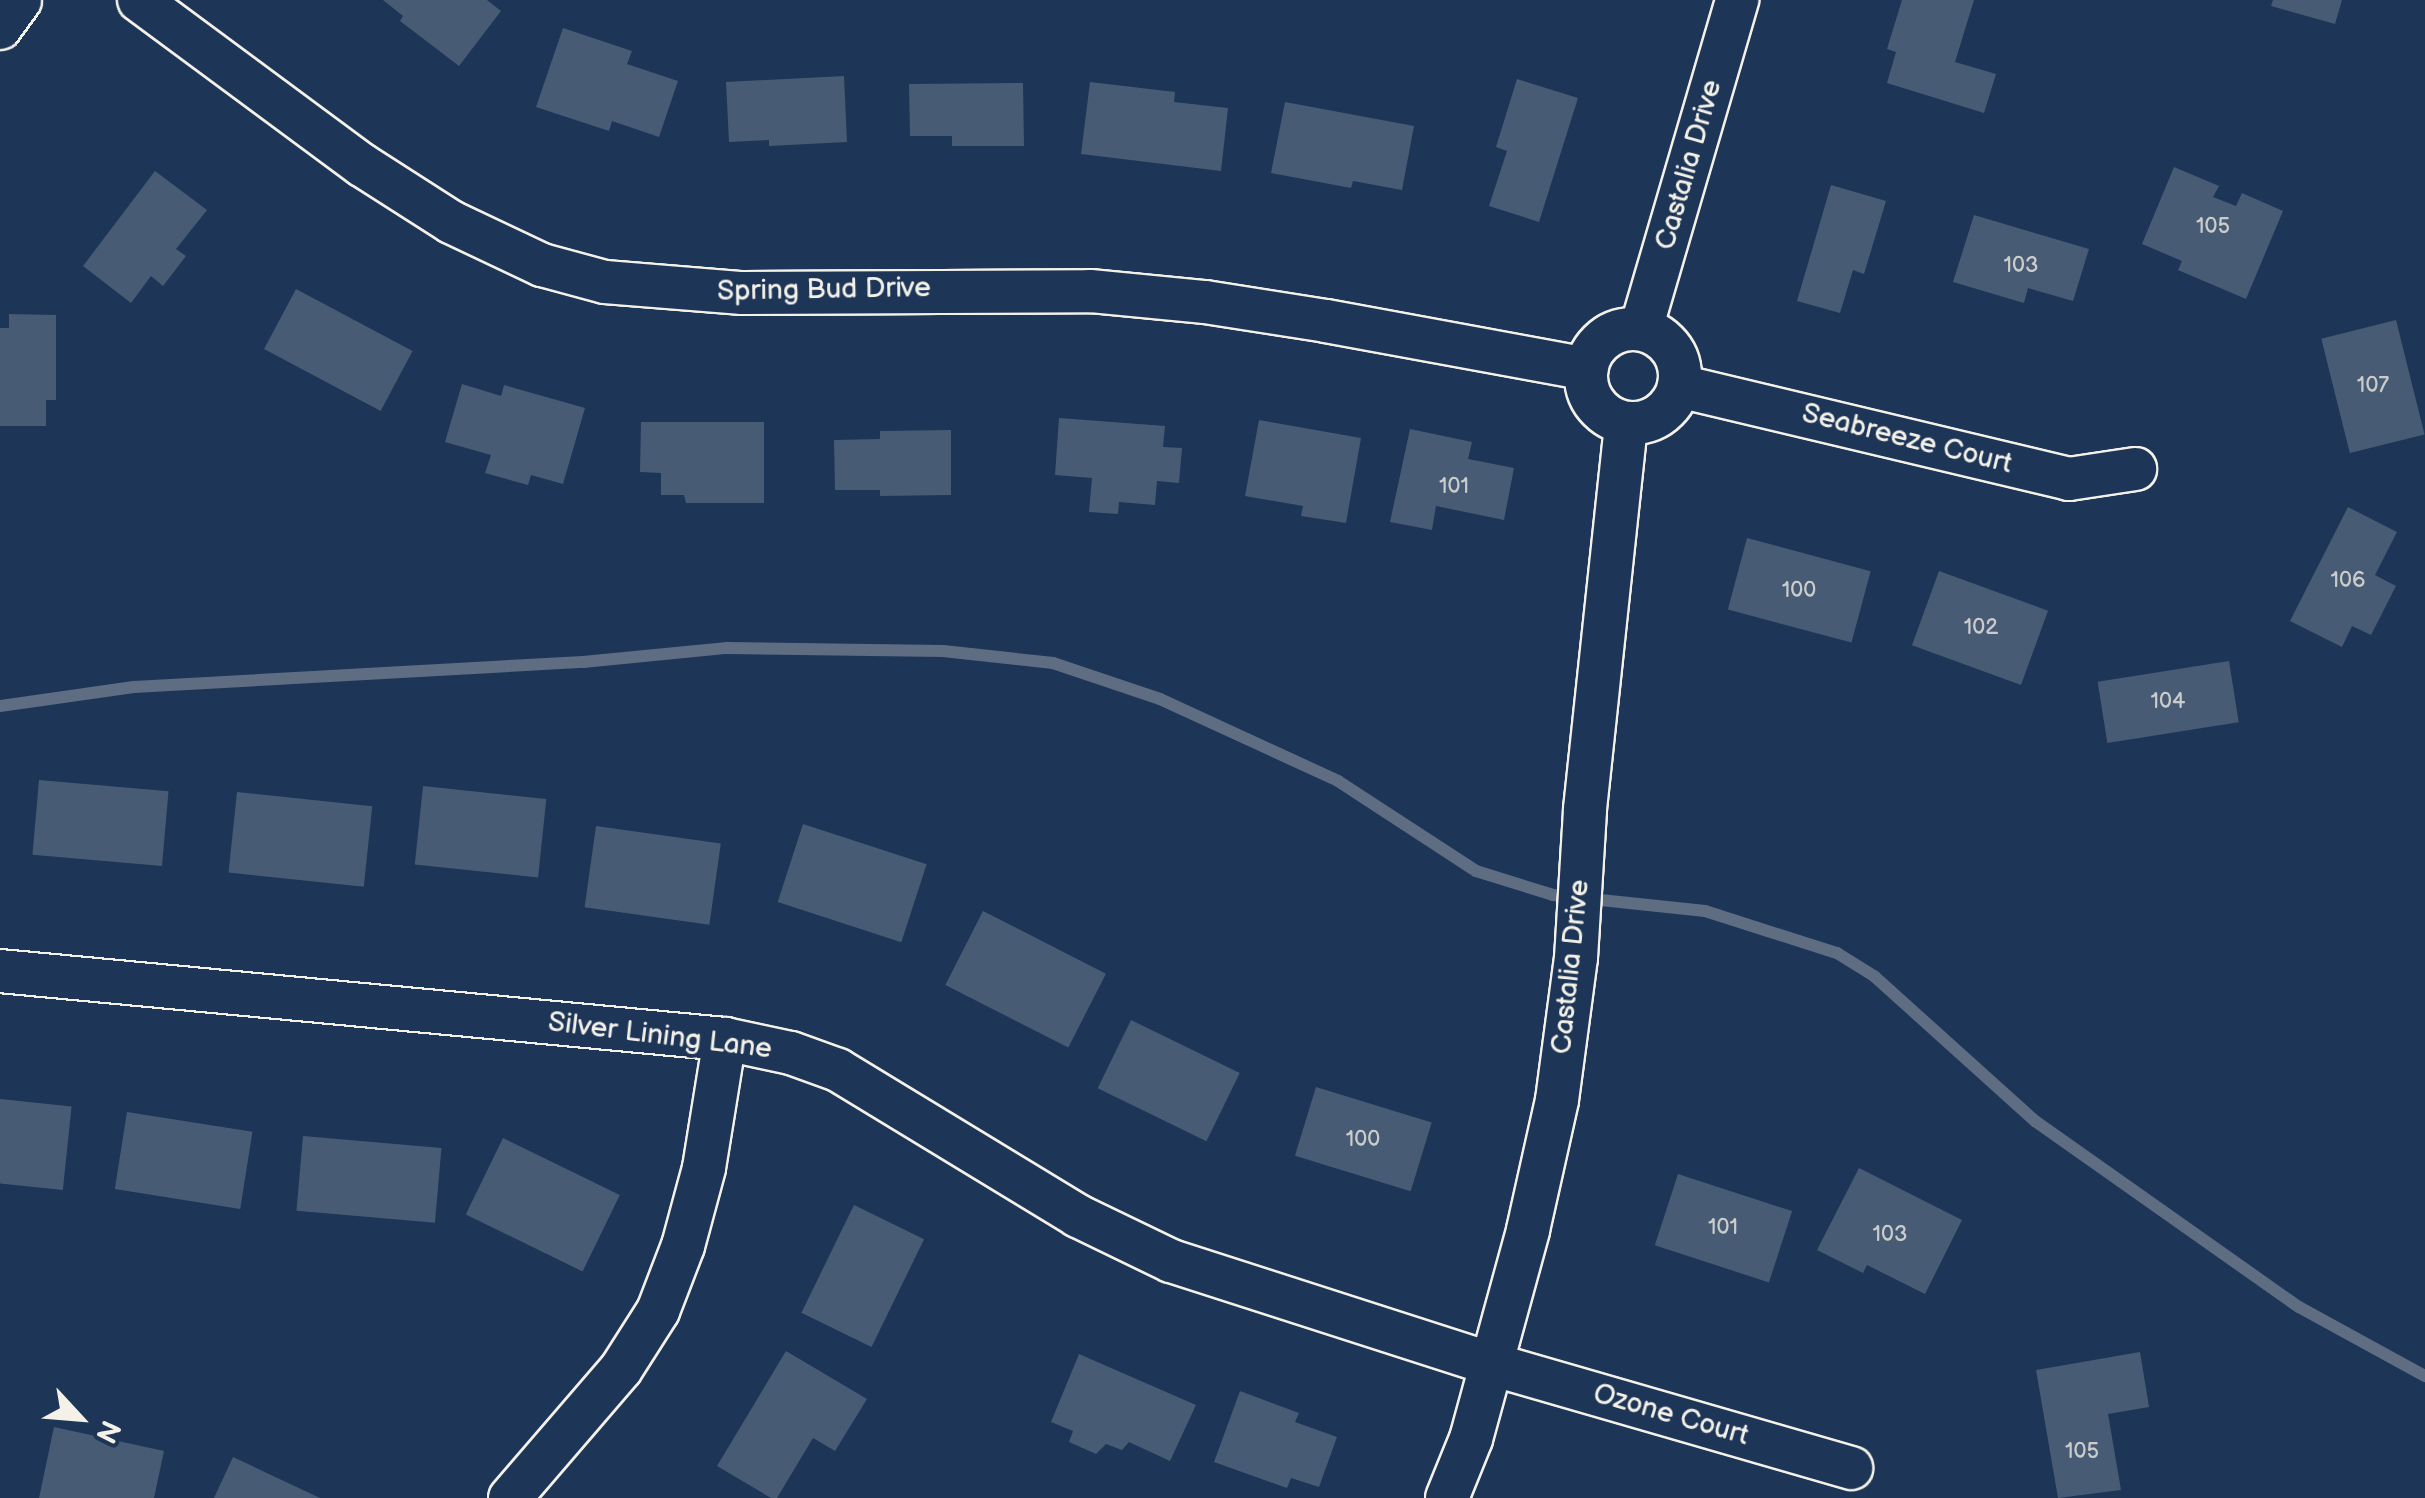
<!DOCTYPE html>
<style>
body{margin:0}
#map{position:relative;width:2425px;height:1498px;overflow:hidden;background:#1d3557;font-family:"Balsamiq Sans",sans-serif}
div>[style]{position:absolute}
.stream>*{height:12px;margin:-6px;padding:0 6px;transform-origin:6px;border-radius:6px;background:#5e6d82}
.building>*{inset:0;background:#485b74;transform-origin:0 0}
.roads{filter:drop-shadow(2px 0 #f4f1e8) drop-shadow(-2px 0 #f4f1e8) drop-shadow(0 2px #f4f1e8) drop-shadow(0 -2px #f4f1e8)}
.street>*{height:42px;margin:-21px;padding:0 21px;transform-origin:21px;border-radius:21px;background:#1d3557}
.street>.ring{margin:-21px;padding:0;box-sizing:content-box;background:none;border:42px solid #1d3557;border-radius:50%}
span{translate:-50% -50%;white-space:nowrap;text-align:center;line-height:1.15;-webkit-text-stroke:8px #1d3557;paint-order:stroke}
.number-label{font-size:22px;color:#c9cccb}
.number-label span{-webkit-text-stroke-width:0}
.street-label{font-size:28px;color:#f4f1e8}
.north{position:absolute;left:30px;top:1368px;width:100px;height:100px;-webkit-text-stroke:8px #1d3557;paint-order:stroke;rotate:116deg;font-size:28px;font-weight:700;line-height:40px;text-align:center;color:#f4f1e8}
.north::after{content:'';display:block;margin:auto;width:35px;height:45px;background:#f4f1e8;clip-path:polygon(50% 0,100% 100%,50% 72%,0 100%)}
</style>
<div id="map">
<div class="stream">
<div style="left:0;top:706px;width:135px;rotate:-8.1deg"></div>
<div style="left:134px;top:687px;width:450px;rotate:-3.2deg"></div>
<div style="left:583px;top:662px;width:145px;rotate:-5.6deg"></div>
<div style="left:727px;top:648px;width:216px;rotate:0.8deg"></div>
<div style="left:943px;top:651px;width:111px;rotate:6.2deg"></div>
<div style="left:1053px;top:663px;width:113px;rotate:18.6deg"></div>
<div style="left:1160px;top:699px;width:196px;rotate:24.7deg"></div>
<div style="left:1338px;top:781px;width:165px;rotate:33.1deg"></div>
<div style="left:1476px;top:871px;width:81px;rotate:17.3deg"></div>
<div style="left:1553px;top:895px;width:153px;rotate:6deg"></div>
<div style="left:1705px;top:911px;width:139px;rotate:17.7deg"></div>
<div style="left:1837px;top:953px;width:44px;rotate:31.9deg"></div>
<div style="left:1874px;top:976px;width:217px;rotate:42deg"></div>
<div style="left:2035px;top:1121px;width:323px;rotate:35.2deg"></div>
<div style="left:2299px;top:1307px;width:144px;rotate:28.7deg"></div>
</div>
<div class="building">
<div style="clip-path:polygon(383px 0,487px 0,501px 11px,459px 66px,400px 21px,403px 16px)"></div>
<div style="clip-path:polygon(1902px 0,1974px 0,1955px 62px,1996px 74px,1984px 113px,1887px 83px,1896px 52px,1887px 49px)"></div>
<div style="clip-path:polygon(2273px 0,2342px 0,2335px 24px,2271px 6px)"></div>
<div style="clip-path:polygon(563px 28px,632px 51px,627px 64px,678px 81px,659px 137px,612px 121px,609px 131px,536px 107px)"></div>
<div style="clip-path:polygon(844px 76px,847px 142px,769px 146px,769px 140px,729px 142px,726px 82px)"></div>
<div style="clip-path:polygon(1517px 79px,1578px 98px,1539px 222px,1489px 206px,1507px 151px,1496px 147px)"></div>
<div style="clip-path:polygon(1090px 82px,1175px 92px,1174px 102px,1228px 108px,1221px 171px,1081px 154px)"></div>
<div style="clip-path:polygon(1023px 83px,1024px 146px,952px 146px,952px 136px,910px 136px,909px 84px)"></div>
<div style="clip-path:polygon(1285px 102px,1414px 126px,1402px 190px,1353px 181px,1351px 188px,1271px 173px)"></div>
<div style="clip-path:polygon(2174px 167px,2219px 186px,2213px 197px,2236px 206px,2242px 193px,2283px 211px,2246px 299px,2178px 270px,2182px 261px,2142px 244px)"></div>
<div style="clip-path:polygon(155px 171px,207px 210px,176px 249px,186px 256px,163px 286px,151px 276px,131px 303px,83px 266px)"></div>
<div style="clip-path:polygon(1831px 185px,1886px 201px,1864px 274px,1853px 270px,1840px 313px,1797px 301px)"></div>
<div style="clip-path:polygon(1974px 215px,2089px 249px,2073px 301px,2028px 288px,2024px 303px,1953px 282px)"></div>
<div style="left:296px;top:289px;width:132px;height:68px;rotate:28deg"></div>
<div style="clip-path:polygon(9px 314px,56px 315px,56px 400px,46px 400px,46px 426px,0 426px,0 328px,9px 328px)"></div>
<div style="left:2396px;top:320px;width:118px;height:77px;rotate:76deg"></div>
<div style="clip-path:polygon(462px 384px,501px 396px,504px 385px,585px 408px,563px 484px,531px 475px,528px 485px,485px 473px,491px 455px,445px 442px)"></div>
<div style="clip-path:polygon(1059px 418px,1165px 426px,1163px 447px,1182px 448px,1179px 483px,1157px 481px,1155px 505px,1119px 502px,1118px 514px,1089px 512px,1092px 478px,1055px 475px)"></div>
<div style="clip-path:polygon(1259px 420px,1361px 438px,1346px 523px,1301px 516px,1303px 506px,1245px 496px)"></div>
<div style="clip-path:polygon(641px 422px,764px 422px,764px 503px,686px 503px,684px 495px,661px 495px,661px 473px,640px 472px)"></div>
<div style="clip-path:polygon(1410px 429px,1472px 442px,1468px 459px,1514px 468px,1504px 520px,1436px 506px,1432px 530px,1390px 522px)"></div>
<div style="clip-path:polygon(951px 430px,951px 495px,880px 496px,880px 490px,835px 490px,834px 440px,880px 439px,880px 431px)"></div>
<div style="clip-path:polygon(2348px 507px,2397px 532px,2375px 575px,2396px 586px,2371px 635px,2352px 626px,2342px 647px,2290px 621px)"></div>
<div style="left:1747px;top:538px;width:128px;height:74px;rotate:15deg"></div>
<div style="left:1939px;top:571px;width:116px;height:79px;rotate:20deg"></div>
<div style="left:2229px;top:661px;width:62px;height:133px;rotate:81deg"></div>
<div style="left:39px;top:780px;width:130px;height:75px;rotate:5deg"></div>
<div style="left:423px;top:786px;width:124px;height:79px;rotate:6deg"></div>
<div style="left:237px;top:792px;width:136px;height:81px;rotate:6deg"></div>
<div style="left:803px;top:824px;width:130px;height:82px;rotate:18deg"></div>
<div style="left:596px;top:826px;width:126px;height:82px;rotate:8deg"></div>
<div style="left:983px;top:911px;width:138px;height:83px;rotate:27deg"></div>
<div style="left:1131px;top:1020px;width:121px;height:76px;rotate:26deg"></div>
<div style="left:1316px;top:1087px;width:121px;height:72px;rotate:17deg"></div>
<div style="left:0;top:1099px;width:72px;height:84px;rotate:6deg"></div>
<div style="left:127px;top:1112px;width:127px;height:78px;rotate:9deg"></div>
<div style="left:303px;top:1136px;width:139px;height:75px;rotate:5deg"></div>
<div style="left:503px;top:1138px;width:130px;height:85px;rotate:26deg"></div>
<div style="clip-path:polygon(1859px 1168px,1962px 1220px,1925px 1294px,1867px 1265px,1863px 1273px,1817px 1250px)"></div>
<div style="left:1678px;top:1174px;width:120px;height:75px;rotate:18deg"></div>
<div style="left:854px;top:1205px;width:78px;height:120px;rotate:26deg"></div>
<div style="clip-path:polygon(786px 1351px,867px 1399px,835px 1451px,813px 1438px,777px 1498px,771px 1498px,717px 1466px)"></div>
<div style="clip-path:polygon(2140px 1352px,2149px 1407px,2108px 1414px,2121px 1490px,2058px 1498px,2036px 1370px)"></div>
<div style="clip-path:polygon(1079px 1354px,1196px 1405px,1170px 1461px,1129px 1442px,1122px 1450px,1106px 1444px,1096px 1454px,1069px 1442px,1073px 1431px,1051px 1422px)"></div>
<div style="clip-path:polygon(1240px 1391px,1299px 1413px,1295px 1422px,1337px 1437px,1319px 1487px,1291px 1478px,1287px 1488px,1214px 1462px)"></div>
<div style="clip-path:polygon(54px 1427px,164px 1451px,154px 1498px,39px 1498px)"></div>
<div style="clip-path:polygon(233px 1457px,320px 1498px,214px 1498px)"></div>
</div>
<div class="roads">
<div class="street">
<div style="left:139px;top:0;width:277px;rotate:36.5deg"></div>
<div style="left:362px;top:165px;width:106px;rotate:32.6deg"></div>
<div style="left:451px;top:222px;width:101px;rotate:25.3deg"></div>
<div style="left:542px;top:265px;width:65px;rotate:15.1deg"></div>
<div style="left:605px;top:282px;width:138px;rotate:4.6deg"></div>
<div style="left:743px;top:293px;width:347px;rotate:-0.3deg"></div>
<div style="left:1090px;top:291px;width:116px;rotate:5.5deg"></div>
<div style="left:1205px;top:302px;width:122px;rotate:8.9deg"></div>
<div style="left:1326px;top:321px;width:265px;rotate:10.4deg"></div>
<div style="left:0;top:28px;width:34px;rotate:-54deg"></div>
<div style="left:1641px;top:329px;width:343px;rotate:-73.7deg"></div>
<div class="ring" style="left:1586px;top:329px;width:52px;height:52px"></div>
<div style="left:1679px;top:386px;width:401px;rotate:13.4deg"></div>
<div style="left:2069px;top:479px;width:67px;rotate:-8.6deg"></div>
<div style="left:0;top:971px;width:728px;rotate:5.36deg"></div>
<div style="left:725px;top:1039px;width:67px;rotate:12deg"></div>
<div style="left:791px;top:1053px;width:50px;rotate:19.9deg"></div>
<div style="left:838px;top:1070px;width:281px;rotate:31.3deg"></div>
<div style="left:1078px;top:1216px;width:103px;rotate:25.8deg"></div>
<div style="left:1171px;top:1261px;width:336px;rotate:17.8deg"></div>
<div style="left:1491px;top:1364px;width:375px;rotate:16.1deg"></div>
<div style="left:510px;top:1498px;width:170px;rotate:-49.3deg"></div>
<div style="left:621px;top:1369px;width:69px;rotate:-57.5deg"></div>
<div style="left:658px;top:1311px;width:70px;rotate:-69deg"></div>
<div style="left:683px;top:1246px;width:81px;rotate:-74.9deg"></div>
<div style="left:704px;top:1168px;width:131px;rotate:-80.8deg"></div>
<div style="left:1447px;top:1498px;width:64px;rotate:-67.9deg"></div>
<div style="left:1471px;top:1439px;width:217px;rotate:-74.7deg"></div>
<div style="left:1528px;top:1230px;width:133px;rotate:-77.4deg"></div>
<div style="left:1557px;top:1100px;width:143px;rotate:-82.4deg"></div>
<div style="left:1576px;top:958px;width:149px;rotate:-86.5deg"></div>
<div style="left:1585px;top:809px;width:388px;rotate:-83.9deg"></div>
</div>
</div>
<div class="number-label">
<span style="left:2213px;top:227px">105</span>
<span style="left:2021px;top:266px">103</span>
<span style="left:2373px;top:386px">107</span>
<span style="left:1454px;top:487px">101</span>
<span style="left:2348px;top:581px">106</span>
<span style="left:1799px;top:591px">100</span>
<span style="left:1981px;top:628px">102</span>
<span style="left:2168px;top:702px">104</span>
<span style="left:1363px;top:1140px">100</span>
<span style="left:1723px;top:1228px">101</span>
<span style="left:1890px;top:1235px">103</span>
<span style="left:2082px;top:1452px">105</span>
</div>
<div class="street-label">
<span style="left:1689px;top:165px;rotate:-74deg">Castalia Drive</span>
<span style="left:824px;top:290px;rotate:-1deg">Spring Bud Drive</span>
<span style="left:1907px;top:439px;rotate:14deg">Seabreeze Court</span>
<span style="left:1571px;top:967px;rotate:-84deg">Castalia Drive</span>
<span style="left:660px;top:1036px;rotate:7deg">Silver Lining Lane</span>
<span style="left:1671px;top:1415px;rotate:16deg">Ozone Court</span>
</div>
<div class="north">N</div>
</div>
